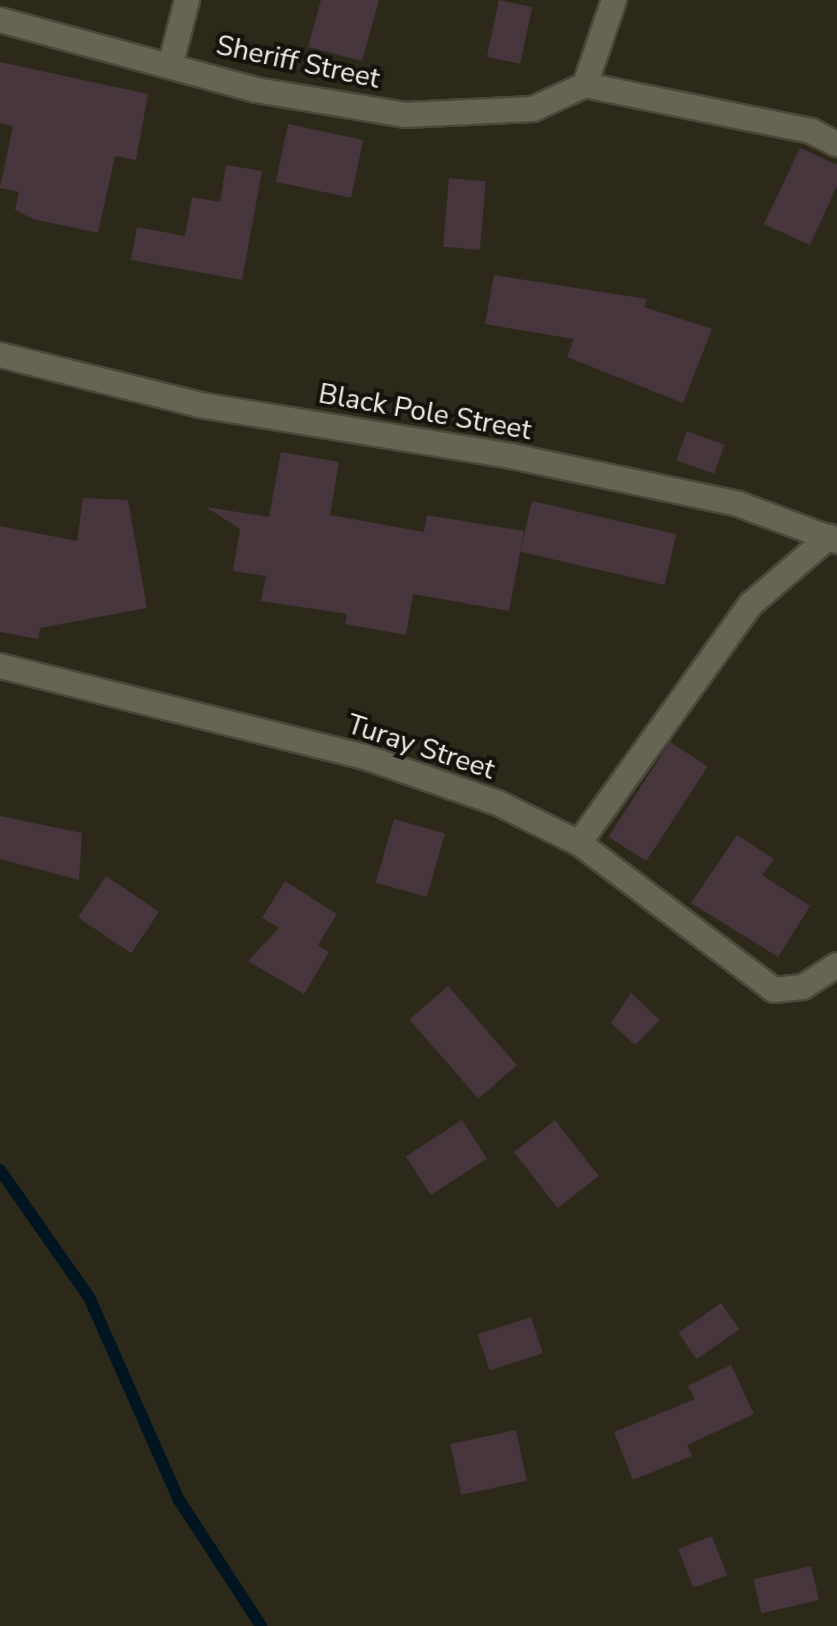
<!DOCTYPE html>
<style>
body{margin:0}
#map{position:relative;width:837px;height:1626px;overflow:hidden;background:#2d291a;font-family:"Nunito Sans",sans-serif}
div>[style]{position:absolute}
.stream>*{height:12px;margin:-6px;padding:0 6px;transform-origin:6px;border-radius:6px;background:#00151f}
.building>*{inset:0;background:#46353c;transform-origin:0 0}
.roads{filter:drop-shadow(2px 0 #4a473b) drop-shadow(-2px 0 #4a473b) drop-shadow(0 2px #4a473b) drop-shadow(0 -2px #4a473b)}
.minor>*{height:24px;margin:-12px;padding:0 12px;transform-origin:12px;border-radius:12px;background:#686453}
span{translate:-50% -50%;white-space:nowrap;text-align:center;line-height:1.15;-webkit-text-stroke:8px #14120b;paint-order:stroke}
.street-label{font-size:28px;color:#f1efe5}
</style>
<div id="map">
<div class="stream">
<div style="left:0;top:1170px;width:155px;rotate:55deg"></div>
<div style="left:89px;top:1297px;width:222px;rotate:66.1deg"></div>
<div style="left:179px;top:1500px;width:150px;rotate:56.9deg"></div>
</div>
<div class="building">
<div style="clip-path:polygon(321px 0,379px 0,362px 61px,308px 47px)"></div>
<div style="left:499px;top:0;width:34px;height:58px;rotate:12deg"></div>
<div style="clip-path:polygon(0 62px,148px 94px,136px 160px,115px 156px,98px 233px,33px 219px,15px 210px,19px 192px,0 188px,13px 126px,0 123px)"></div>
<div style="left:288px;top:124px;width:77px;height:59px;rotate:12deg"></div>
<div style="clip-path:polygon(800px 148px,837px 165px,837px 186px,810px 245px,764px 224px)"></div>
<div style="clip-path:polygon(226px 165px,262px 171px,242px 280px,131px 260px,137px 227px,185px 236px,192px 197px,220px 202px)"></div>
<div style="left:449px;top:178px;width:37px;height:69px;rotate:5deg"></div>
<div style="clip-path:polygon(494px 275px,647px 299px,644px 307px,712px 329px,683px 403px,567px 357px,574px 339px,485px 324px)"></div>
<div style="left:687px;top:431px;width:40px;height:31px;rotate:20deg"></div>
<div style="clip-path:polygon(281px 452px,339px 462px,330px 515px,424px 532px,427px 515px,524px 531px,509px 611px,413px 594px,406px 635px,345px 624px,347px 614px,261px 601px,266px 576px,233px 571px,240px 529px,206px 507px,269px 517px)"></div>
<div style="clip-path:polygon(83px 498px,128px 500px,147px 608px,40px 628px,38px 639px,0 632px,0 526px,77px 541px)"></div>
<div style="left:532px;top:501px;width:148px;height:52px;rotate:13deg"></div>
<div style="left:670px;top:742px;width:45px;height:113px;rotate:33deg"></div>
<div style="clip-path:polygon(0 816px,82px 833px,79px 880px,0 859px)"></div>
<div style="left:394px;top:819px;width:53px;height:66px;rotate:16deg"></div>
<div style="clip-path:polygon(737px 835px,774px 859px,762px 875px,810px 906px,778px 957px,691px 903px)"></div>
<div style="left:106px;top:876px;width:64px;height:50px;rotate:34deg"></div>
<div style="clip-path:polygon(285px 881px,337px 914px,318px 945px,329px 952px,304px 994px,248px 961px,279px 928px,262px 918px)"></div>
<div style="left:448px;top:986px;width:105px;height:51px;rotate:49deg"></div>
<div style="clip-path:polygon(631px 993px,660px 1020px,635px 1045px,611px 1023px)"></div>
<div style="left:462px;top:1120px;width:46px;height:67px;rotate:57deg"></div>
<div style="left:555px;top:1120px;width:71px;height:52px;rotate:52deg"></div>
<div style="left:721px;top:1303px;width:32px;height:52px;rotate:55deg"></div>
<div style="left:531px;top:1317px;width:38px;height:56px;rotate:72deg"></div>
<div style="clip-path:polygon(731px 1365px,754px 1414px,687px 1445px,692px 1456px,633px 1480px,614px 1432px,695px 1399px,688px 1386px)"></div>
<div style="left:516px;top:1430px;width:52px;height:67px;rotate:78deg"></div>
<div style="left:712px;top:1536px;width:42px;height:36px;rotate:69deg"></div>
<div style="left:811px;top:1566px;width:35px;height:59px;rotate:77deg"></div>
</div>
<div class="roads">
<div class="minor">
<div style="left:0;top:20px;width:265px;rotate:15.3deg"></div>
<div style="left:256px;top:90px;width:151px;rotate:9.5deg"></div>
<div style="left:405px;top:115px;width:128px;rotate:-2.7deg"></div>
<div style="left:533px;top:109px;width:57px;rotate:-24.8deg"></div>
<div style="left:171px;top:63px;width:65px;rotate:-75.7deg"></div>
<div style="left:585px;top:85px;width:231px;rotate:11.5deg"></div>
<div style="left:811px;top:131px;width:29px;rotate:27deg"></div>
<div style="left:585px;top:85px;width:90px;rotate:-71.2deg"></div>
<div style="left:0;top:355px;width:206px;rotate:14deg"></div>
<div style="left:200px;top:405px;width:315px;rotate:9.3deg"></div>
<div style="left:511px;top:456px;width:232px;rotate:11.9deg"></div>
<div style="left:738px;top:504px;width:106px;rotate:20.5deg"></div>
<div style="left:0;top:666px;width:376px;rotate:14deg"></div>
<div style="left:365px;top:757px;width:141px;rotate:19.1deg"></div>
<div style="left:498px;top:803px;width:90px;rotate:26.3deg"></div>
<div style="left:579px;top:843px;width:244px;rotate:37deg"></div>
<div style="left:774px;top:990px;width:29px;rotate:-6deg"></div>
<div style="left:803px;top:987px;width:40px;rotate:-32.9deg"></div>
<div style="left:579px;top:843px;width:294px;rotate:-54.3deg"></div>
<div style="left:751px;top:604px;width:103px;rotate:-40.7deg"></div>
</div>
</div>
<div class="street-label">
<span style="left:298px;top:62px;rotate:12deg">Sheriff Street</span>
<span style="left:425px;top:412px;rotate:10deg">Black Pole Street</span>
<span style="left:421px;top:747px;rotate:18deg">Turay Street</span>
</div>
</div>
